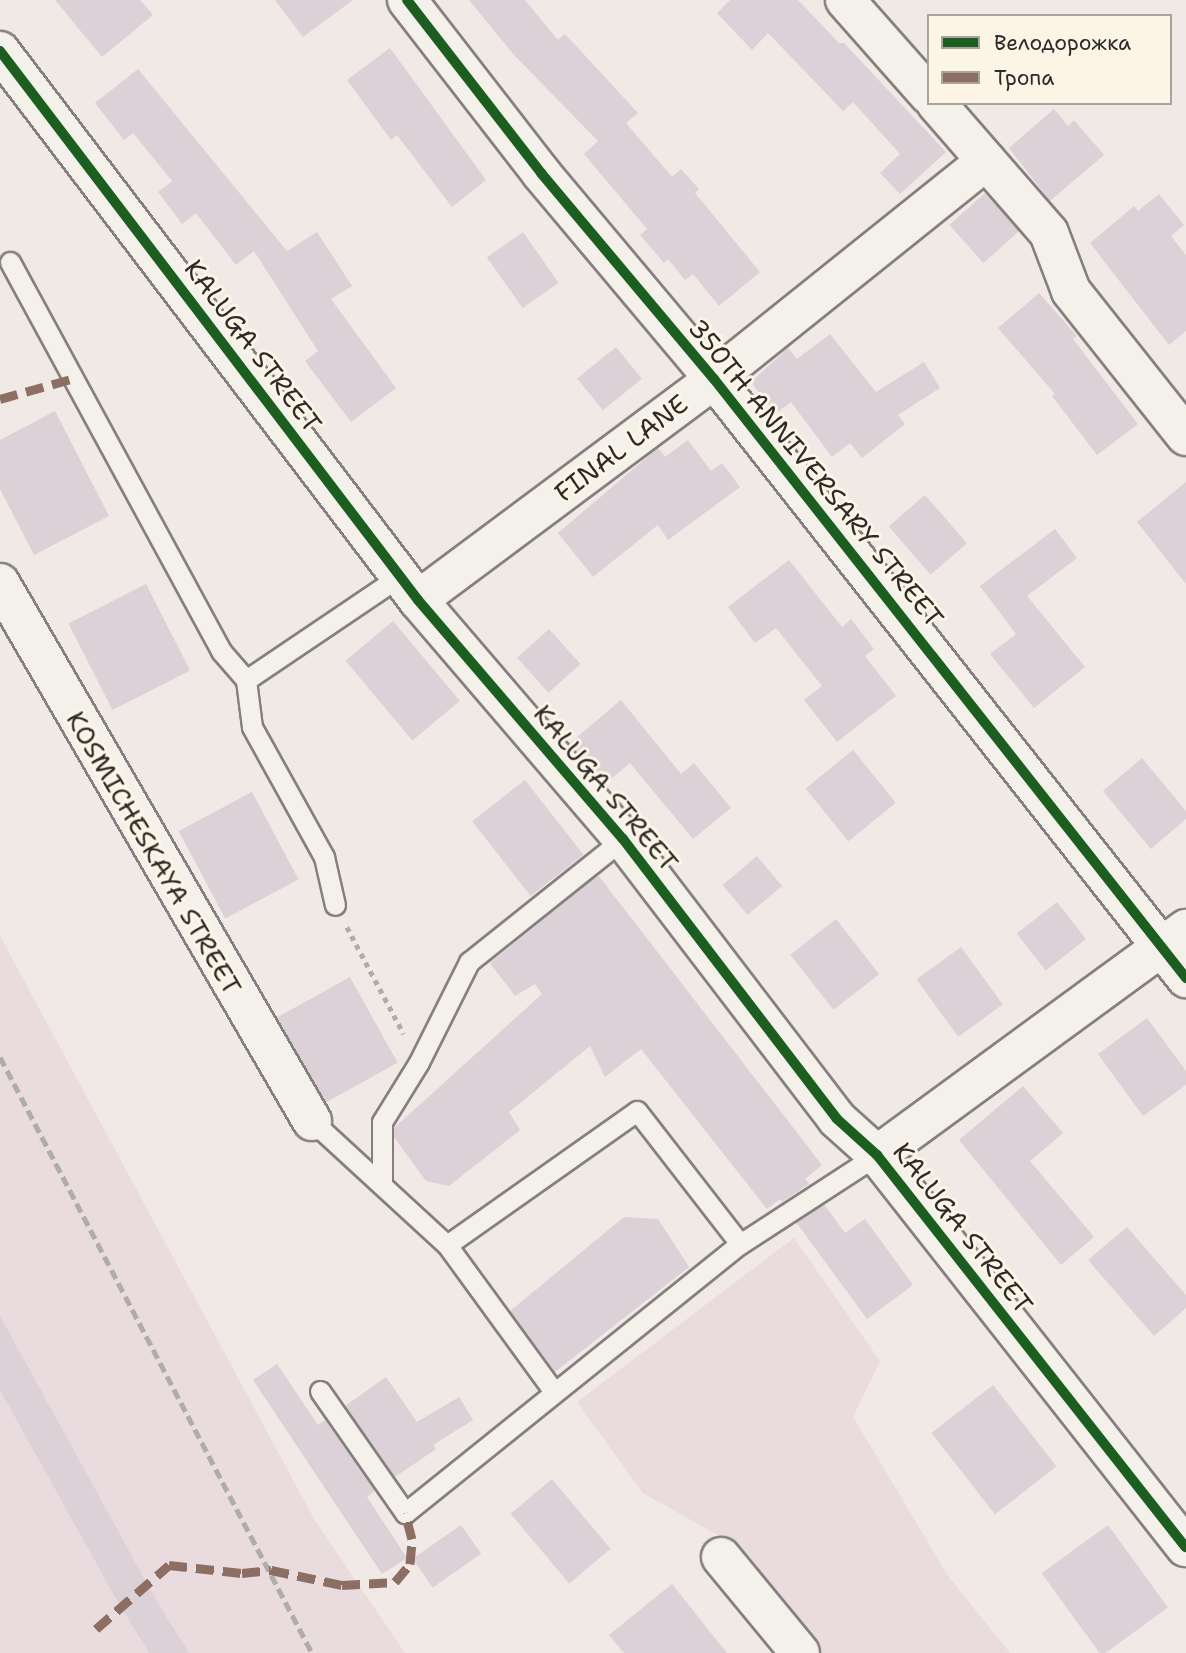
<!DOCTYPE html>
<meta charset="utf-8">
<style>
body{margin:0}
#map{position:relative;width:1186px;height:1653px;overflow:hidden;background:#f0e9e6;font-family:"Shantell Sans",sans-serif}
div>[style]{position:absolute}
.built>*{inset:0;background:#e9dbde}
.building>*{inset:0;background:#dbd1d7;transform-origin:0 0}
.path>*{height:4.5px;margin-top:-2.25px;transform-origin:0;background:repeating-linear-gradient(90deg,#afadaa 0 5px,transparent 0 10px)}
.roads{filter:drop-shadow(2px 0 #84807f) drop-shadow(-2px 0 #84807f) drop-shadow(0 2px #84807f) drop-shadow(0 -2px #84807f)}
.lane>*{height:19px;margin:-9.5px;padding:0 9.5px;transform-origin:9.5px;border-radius:9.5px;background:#f4f1eb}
.street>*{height:38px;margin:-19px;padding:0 19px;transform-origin:19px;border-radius:19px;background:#f4f1eb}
.rail>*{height:5px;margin-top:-2.5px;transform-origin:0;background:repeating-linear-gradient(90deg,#afadaa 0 10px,transparent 0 15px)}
.quiet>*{height:9px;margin-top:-4.5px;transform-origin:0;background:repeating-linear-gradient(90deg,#8d6e63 0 18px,transparent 0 27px)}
.cycleway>*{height:10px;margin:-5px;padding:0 5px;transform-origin:5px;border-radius:5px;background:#1b5e20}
span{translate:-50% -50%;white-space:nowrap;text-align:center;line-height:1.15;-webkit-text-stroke:6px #fcf5e5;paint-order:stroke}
.street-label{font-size:26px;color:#2b2b2b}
.legend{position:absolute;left:927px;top:14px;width:245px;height:91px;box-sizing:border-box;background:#fcf5e5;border:2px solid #a8a49b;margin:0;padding:9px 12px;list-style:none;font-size:21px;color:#2b2b2b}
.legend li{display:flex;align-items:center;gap:14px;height:35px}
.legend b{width:35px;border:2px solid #a8a49b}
</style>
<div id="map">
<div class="built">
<div style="clip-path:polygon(0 936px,314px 1519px,405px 1653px,0 1653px)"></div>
<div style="clip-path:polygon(794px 1238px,880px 1361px,853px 1417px,948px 1576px,1010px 1653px,820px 1653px,730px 1542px,643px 1493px,577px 1402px)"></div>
</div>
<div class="building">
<div style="clip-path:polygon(55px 0,140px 0,153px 15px,102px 57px)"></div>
<div style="clip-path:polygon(275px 0,353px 0,303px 37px)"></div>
<div style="clip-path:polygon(469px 0,525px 0,558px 40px,565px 34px,638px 113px,626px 123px,672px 177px,681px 169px,699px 189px,695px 193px,760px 272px,719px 306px,693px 274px,685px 280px,668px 259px,664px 263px,640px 235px,647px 229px,584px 154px,598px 141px,513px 54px)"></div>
<div style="clip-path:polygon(730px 0,798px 0,839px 43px,844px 43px,946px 152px,900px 194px,880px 173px,900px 154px,853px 102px,843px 111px,768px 33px,752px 50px,717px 13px)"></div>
<div style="clip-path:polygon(390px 48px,486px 180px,452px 207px,397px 135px,391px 140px,347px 80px)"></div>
<div style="clip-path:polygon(138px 69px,287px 251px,317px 232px,352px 286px,331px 299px,396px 388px,351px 422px,305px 361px,318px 351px,254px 251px,236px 265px,196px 213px,182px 224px,158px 192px,172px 181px,133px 133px,124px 140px,95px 103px)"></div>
<div style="clip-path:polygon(1054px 109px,1068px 126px,1074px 120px,1104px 155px,1050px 201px,1009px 148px)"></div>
<div style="left:985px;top:193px;width:51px;height:48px;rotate:48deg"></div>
<div style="clip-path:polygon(1159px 194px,1184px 225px,1171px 236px,1186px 255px,1186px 331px,1169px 345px,1090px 243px,1134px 206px,1138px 211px)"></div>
<div style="left:523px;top:232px;width:62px;height:44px;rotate:55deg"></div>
<div style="clip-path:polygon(1039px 293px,1077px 336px,1073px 339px,1138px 424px,1097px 455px,1052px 396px,1055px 394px,998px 328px)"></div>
<div style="clip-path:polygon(830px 334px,876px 392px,924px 362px,940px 388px,898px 415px,905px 424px,862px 458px,850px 443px,832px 457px,791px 402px,775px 414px,751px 382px,788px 348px,797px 359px)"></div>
<div style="left:616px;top:347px;width:41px;height:50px;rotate:51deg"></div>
<div style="clip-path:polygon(55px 411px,109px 516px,34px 555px,0 489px,0 440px)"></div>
<div style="clip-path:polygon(688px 440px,711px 471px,722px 463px,740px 487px,668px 540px,658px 525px,593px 577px,558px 533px,658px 448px,665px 457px)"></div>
<div style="clip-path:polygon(1186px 482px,1186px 584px,1137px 522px)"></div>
<div style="left:925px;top:495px;width:64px;height:48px;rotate:49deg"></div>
<div style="clip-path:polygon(1055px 529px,1077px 558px,1027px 596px,1085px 667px,1034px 708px,990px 654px,1016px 634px,980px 586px)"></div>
<div style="clip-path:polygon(789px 560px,842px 627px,851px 619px,874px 649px,865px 656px,896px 696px,837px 742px,804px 700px,822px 686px,776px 628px,755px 643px,728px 607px)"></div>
<div style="left:146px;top:584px;width:97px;height:87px;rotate:63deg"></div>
<div style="left:393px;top:621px;width:104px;height:62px;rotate:50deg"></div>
<div style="left:549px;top:629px;width:47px;height:43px;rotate:48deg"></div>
<div style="clip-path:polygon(621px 700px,681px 774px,694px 763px,731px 808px,693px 839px,630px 763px,605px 784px,570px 743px)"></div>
<div style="left:853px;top:750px;width:68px;height:61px;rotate:51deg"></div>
<div style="clip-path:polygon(1142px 758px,1186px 811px,1186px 819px,1151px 849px,1103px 791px)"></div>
<div style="left:525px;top:780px;width:95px;height:67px;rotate:52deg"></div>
<div style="left:252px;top:792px;width:99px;height:83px;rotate:62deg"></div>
<div style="left:757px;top:856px;width:39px;height:45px;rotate:50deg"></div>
<div style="clip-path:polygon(598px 875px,822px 1165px,805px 1179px,809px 1184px,782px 1202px,780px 1199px,767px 1209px,641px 1049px,605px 1077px,590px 1046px,509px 1112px,520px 1130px,449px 1186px,426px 1181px,394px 1137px,394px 1128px,542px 994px,535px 984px,515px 996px,490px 963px)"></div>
<div style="left:1057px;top:902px;width:47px;height:51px;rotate:52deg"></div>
<div style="left:836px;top:919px;width:70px;height:58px;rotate:52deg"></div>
<div style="left:961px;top:947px;width:71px;height:55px;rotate:54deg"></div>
<div style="left:350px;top:977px;width:98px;height:83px;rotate:61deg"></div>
<div style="clip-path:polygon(1147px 1018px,1186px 1071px,1186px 1085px,1143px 1116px,1098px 1054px)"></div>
<div style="clip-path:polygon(1023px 1086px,1063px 1133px,1030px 1161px,1094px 1237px,1061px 1265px,959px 1140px)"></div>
<div style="clip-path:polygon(824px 1204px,845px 1233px,865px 1219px,913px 1285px,867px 1319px,796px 1222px)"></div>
<div style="clip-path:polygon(624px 1217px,658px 1219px,689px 1267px,555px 1372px,510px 1311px)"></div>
<div style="clip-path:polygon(1127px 1227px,1186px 1295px,1186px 1308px,1154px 1336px,1088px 1260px)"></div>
<div style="clip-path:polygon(0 1316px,156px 1600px,189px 1653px,149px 1653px,114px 1595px,0 1390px)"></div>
<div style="clip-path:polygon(277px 1364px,318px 1425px,325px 1420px,375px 1491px,367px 1497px,407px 1558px,382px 1574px,253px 1380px)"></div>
<div style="clip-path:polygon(386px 1377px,417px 1422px,459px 1397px,473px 1420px,433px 1445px,436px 1449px,395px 1477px,345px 1406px)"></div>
<div style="left:993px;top:1385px;width:103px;height:78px;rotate:52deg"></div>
<div style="left:552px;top:1479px;width:91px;height:54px;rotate:50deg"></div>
<div style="left:461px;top:1525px;width:35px;height:59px;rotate:55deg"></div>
<div style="left:1108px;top:1525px;width:102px;height:82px;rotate:54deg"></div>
<div style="clip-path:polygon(672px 1584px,727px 1653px,624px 1653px,609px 1635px)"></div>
</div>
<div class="path">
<div style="left:347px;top:927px;width:121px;rotate:62deg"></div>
</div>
<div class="roads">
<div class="lane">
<div style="left:10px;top:262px;width:443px;rotate:61.5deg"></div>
<div style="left:221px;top:651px;width:38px;rotate:49deg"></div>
<div style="left:246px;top:680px;width:47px;rotate:82.7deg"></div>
<div style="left:252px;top:727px;width:149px;rotate:61deg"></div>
<div style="left:324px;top:857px;width:49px;rotate:77.1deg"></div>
<div style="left:246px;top:680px;width:186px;rotate:-34deg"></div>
<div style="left:312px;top:1121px;width:183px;rotate:42.6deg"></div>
<div style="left:447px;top:1245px;width:182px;rotate:53.9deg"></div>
<div style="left:382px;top:1185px;width:63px;rotate:-90deg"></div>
<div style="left:382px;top:1122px;width:70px;rotate:-58.3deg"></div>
<div style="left:419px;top:1062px;width:112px;rotate:-63.4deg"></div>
<div style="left:469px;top:962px;width:197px;rotate:-38.6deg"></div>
<div style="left:447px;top:1245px;width:232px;rotate:-35.2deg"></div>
<div style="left:637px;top:1111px;width:168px;rotate:52.2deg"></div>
<div style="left:320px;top:1391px;width:149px;rotate:55.1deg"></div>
<div style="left:405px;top:1513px;width:430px;rotate:-38.8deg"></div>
<div style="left:740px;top:1244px;width:163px;rotate:-33deg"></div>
</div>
<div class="street">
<div style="left:407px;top:0;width:219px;rotate:52.2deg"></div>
<div style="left:541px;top:173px;width:269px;rotate:50deg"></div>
<div style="left:714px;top:379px;width:763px;rotate:51.76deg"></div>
<div style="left:845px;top:0;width:127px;rotate:48.5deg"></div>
<div style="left:0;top:51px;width:690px;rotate:52.71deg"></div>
<div style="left:418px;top:600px;width:315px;rotate:49.4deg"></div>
<div style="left:623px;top:839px;width:352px;rotate:52.6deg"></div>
<div style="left:837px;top:1119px;width:54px;rotate:42deg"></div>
<div style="left:877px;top:1155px;width:499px;rotate:51.8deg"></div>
<div style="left:936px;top:103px;width:172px;rotate:49deg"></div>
<div style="left:1049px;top:233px;width:62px;rotate:69.2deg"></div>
<div style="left:1071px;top:291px;width:185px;rotate:51.6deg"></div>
<div style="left:0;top:583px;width:622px;rotate:59.89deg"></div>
<div style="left:418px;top:600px;width:369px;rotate:-36.7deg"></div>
<div style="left:714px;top:379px;width:349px;rotate:-38.7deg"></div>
<div style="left:877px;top:1155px;width:383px;rotate:-36.2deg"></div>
<div style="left:721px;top:1557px;width:124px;rotate:50.5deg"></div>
</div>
</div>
<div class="rail">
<div style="left:0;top:1057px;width:673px;rotate:62.37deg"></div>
</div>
<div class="quiet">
<div style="left:0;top:399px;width:74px;rotate:-15.7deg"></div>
<div style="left:96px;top:1629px;width:97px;rotate:-41.2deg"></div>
<div style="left:169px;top:1565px;width:73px;rotate:6.3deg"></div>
<div style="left:242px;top:1573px;width:29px;rotate:-6deg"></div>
<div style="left:271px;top:1570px;width:73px;rotate:11.9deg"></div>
<div style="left:342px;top:1585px;width:53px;rotate:-3.2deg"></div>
<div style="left:395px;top:1582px;width:23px;rotate:-50deg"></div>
<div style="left:410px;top:1564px;width:25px;rotate:-85deg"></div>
<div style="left:412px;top:1539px;width:27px;rotate:-105deg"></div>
</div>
<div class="cycleway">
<div style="left:407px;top:0;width:219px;rotate:52.2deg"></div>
<div style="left:541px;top:173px;width:269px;rotate:50deg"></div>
<div style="left:714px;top:379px;width:763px;rotate:51.76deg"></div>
<div style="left:0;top:51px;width:690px;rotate:52.71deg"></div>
<div style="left:418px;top:600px;width:315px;rotate:49.4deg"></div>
<div style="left:623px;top:839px;width:352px;rotate:52.6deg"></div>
<div style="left:837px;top:1119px;width:54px;rotate:42deg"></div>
<div style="left:877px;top:1155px;width:499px;rotate:51.8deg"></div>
</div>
<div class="street-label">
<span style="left:253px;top:346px;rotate:53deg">KALUGA STREET</span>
<span style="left:621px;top:448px;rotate:-37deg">FINAL LANE</span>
<span style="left:816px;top:473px;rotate:51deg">350TH ANNIVERSARY STREET</span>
<span style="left:606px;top:788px;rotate:50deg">KALUGA STREET</span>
<span style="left:154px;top:853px;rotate:60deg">KOSMICHESKAYA STREET</span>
<span style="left:963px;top:1228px;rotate:52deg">KALUGA STREET</span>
</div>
<ul class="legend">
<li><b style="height:9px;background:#1b5e20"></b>Велодорожка</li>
<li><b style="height:9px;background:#8d6e63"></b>Тропа</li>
</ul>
</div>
